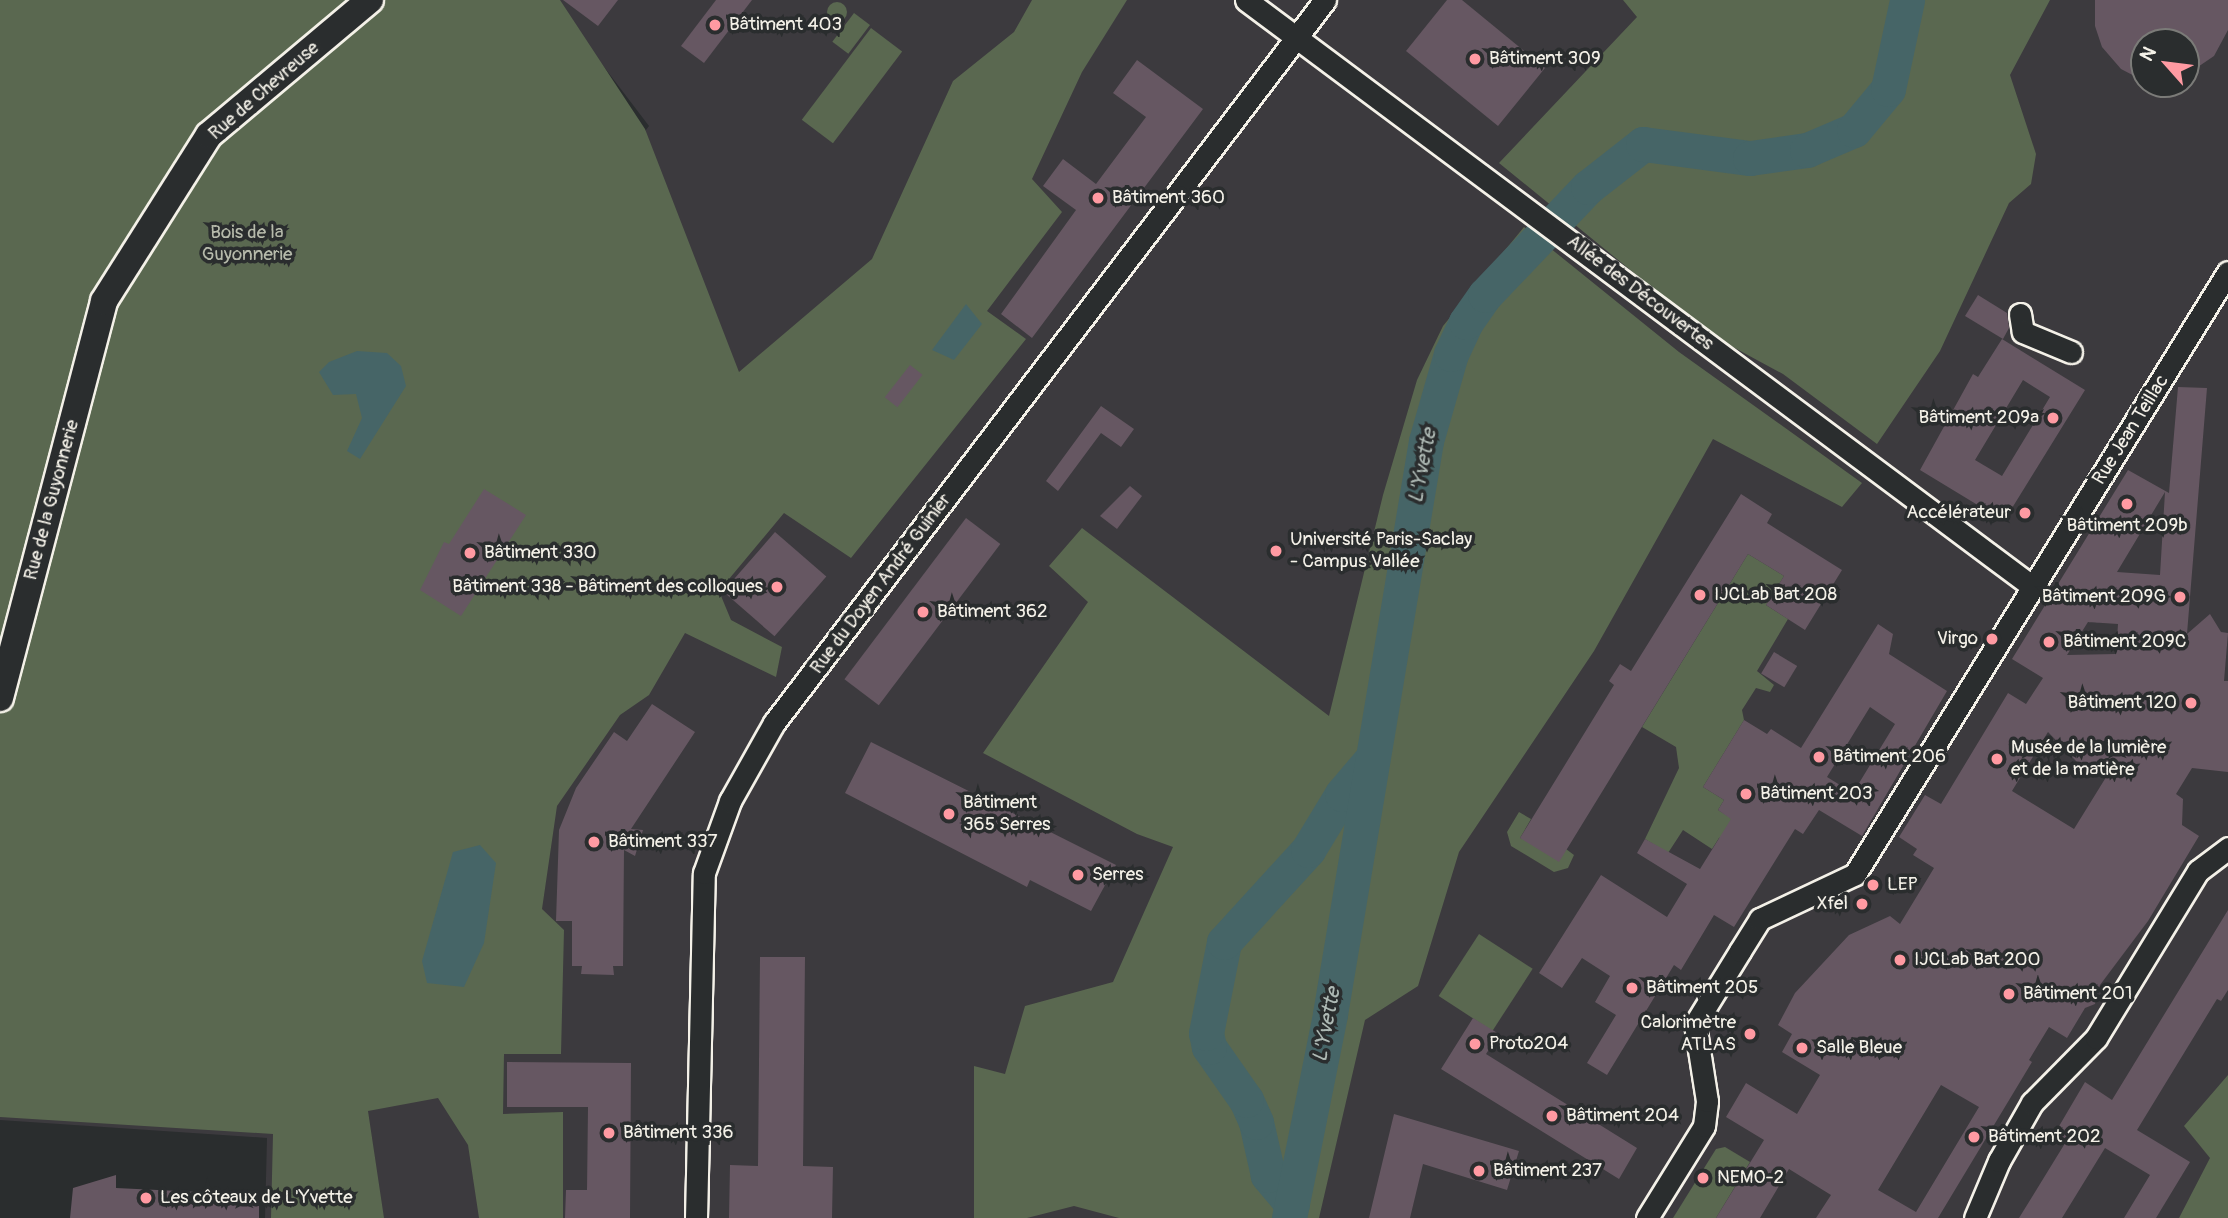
<!DOCTYPE html>
<meta charset="utf-8">
<style>
body{margin:0}
#map{position:relative;width:2228px;height:1218px;overflow:hidden;background:#2a2d2e;font-family:Pangolin,sans-serif}
div>[style]{position:absolute}
.built>*{inset:0;background:#3c3a3e}
.green>*{inset:0;background:#5a6850;transform-origin:0 0}
.round{border-radius:50%}
.water>*{inset:0;background:#466567}
.river>*{height:35px;margin:-17.5px;padding:0 17.5px;transform-origin:17.5px;border-radius:17.5px;background:#466567}
.building>*{inset:0;background:#665762;transform-origin:0 0}
.roads{filter:drop-shadow(2px 0 #f4f1e8) drop-shadow(-2px 0 #f4f1e8) drop-shadow(0 2px #f4f1e8) drop-shadow(0 -2px #f4f1e8)}
.minor>*{height:21px;margin:-10.5px;padding:0 10.5px;transform-origin:10.5px;border-radius:10.5px;background:#2a2d2e}
.tertiary>*{height:26px;margin:-13px;padding:0 13px;transform-origin:13px;border-radius:13px;background:#2a2d2e}
.dots>*{width:19px;height:19px;translate:-50% -50%;box-sizing:border-box;border:4px solid #2a2d2e;border-radius:50%}
span{translate:-50% -50%;white-space:nowrap;text-align:center;line-height:1.15;-webkit-text-stroke:7px #2a2d2e;paint-order:stroke}
.poi-label{font-size:19px;color:#f4f1e8}
.left{translate:0 -50%;text-align:left}
.right{translate:-100% -50%;text-align:right}
.street-label{font-size:19px;color:#f4f1e8}
.park-label{font-size:19px;color:#b6baab}
.water-label{font-size:21px;color:#aeb9b4;font-style:italic}
.north{position:absolute;left:2130px;top:28px;width:70px;height:70px;box-sizing:border-box;background:#2a2d2e;border:2px solid #7b7b78;border-radius:50%;rotate:298deg;font-size:19px;font-weight:700;line-height:28px;text-align:center;color:#f4f1e8}
.north::after{content:'';display:block;margin:auto;width:24px;height:32px;background:#ff9aa2;clip-path:polygon(50% 0,100% 100%,50% 72%,0 100%)}
</style>
<div id="map">
<div class="built">
<div style="clip-path:polygon(evenodd,553px 0,2228px 0,2228px 1218px,265px 1218px,267px 1138px,0 1120px,0 977px,649px 126px,553px 0,2144px 42px,2186px 42px,2186px 84px,2144px 84px,2144px 42px)"></div>
</div>
<div class="green">
<div style="clip-path:polygon(0 0,560px 0,645px 129px,739px 372px,872px 259px,953px 81px,1014px 32px,1032px 0,1127px 0,1082px 72px,1032px 179px,1062px 212px,987px 311px,1026px 339px,851px 558px,784px 513px,719px 591px,731px 620px,782px 647px,776px 677px,685px 633px,649px 695px,620px 715px,557px 806px,542px 909px,564px 930px,561px 1054px,504px 1054px,503px 1114px,563px 1112px,563px 1218px,479px 1218px,468px 1145px,438px 1098px,368px 1111px,384px 1218px,271px 1218px,273px 1134px,0 1117px)"></div>
<div style="clip-path:polygon(1623px 0,2050px 0,2010px 75px,2036px 154px,2031px 184px,2009px 203px,1940px 351px,1877px 444px,1783px 374px,1709px 334px,1499px 163px,1637px 17px)"></div>
<div class="round" style="left:827px;top:2px;width:20px;height:20px"></div>
<div style="left:854px;top:13px;width:20px;height:36px;rotate:37deg"></div>
<div style="left:871px;top:28px;width:39px;height:115px;rotate:37deg"></div>
<div style="clip-path:polygon(1524px 227px,1679px 352px,1862px 483px,1842px 507px,1713px 439px,1594px 651px,1459px 852px,1418px 986px,1365px 1020px,1319px 1218px,1119px 1218px,1074px 1206px,1027px 1218px,974px 1218px,974px 1066px,1005px 1074px,1025px 1006px,1113px 982px,1173px 847px,1137px 834px,983px 753px,1088px 602px,1049px 566px,1082px 528px,1329px 716px,1383px 495px,1417px 380px,1443px 326px)"></div>
<div style="clip-path:polygon(1748px 554px,1784px 576px,1766px 605px,1788px 619px,1757px 671px,1774px 685px,1770px 692px,1756px 688px,1742px 710px,1744px 720px,1703px 787px,1724px 800px,1718px 810px,1744px 826px,1719px 838px,1712px 849px,1683px 830px,1668px 853px,1645px 839px,1679px 768px,1676px 747px,1642px 727px)"></div>
<div style="clip-path:polygon(1519px 812px,1531px 819px,1520px 838px,1566px 849px,1574px 855px,1568px 868px,1554px 872px,1511px 846px,1507px 832px)"></div>
<div style="left:1479px;top:934px;width:64px;height:74px;rotate:33deg"></div>
<div style="clip-path:polygon(2228px 1075px,2228px 1218px,2179px 1218px,2210px 1158px,2184px 1126px)"></div>
<div style="clip-path:polygon(1725px 1147px,1750px 1162px,1716px 1218px,1673px 1218px,1716px 1149px)"></div>
</div>
<div class="water">
<div style="clip-path:polygon(966px 304px,982px 324px,954px 360px,932px 350px)"></div>
<div style="clip-path:polygon(357px 351px,387px 353px,401px 366px,406px 386px,360px 459px,347px 451px,362px 418px,356px 394px,333px 395px,319px 372px,329px 362px)"></div>
<div style="clip-path:polygon(480px 845px,496px 863px,484px 943px,464px 987px,427px 983px,422px 961px,453px 852px)"></div>
</div>
<div class="river">
<div style="left:1292px;top:1204px;width:38px;rotate:-130deg"></div>
<div style="left:1268px;top:1175px;width:54px;rotate:-102.8deg"></div>
<div style="left:1256px;top:1122px;width:24px;rotate:-114deg"></div>
<div style="left:1246px;top:1100px;width:65px;rotate:-124.9deg"></div>
<div style="left:1209px;top:1047px;width:14px;rotate:-102deg"></div>
<div style="left:1206px;top:1033px;width:93px;rotate:-78.8deg"></div>
<div style="left:1224px;top:942px;width:125px;rotate:-47.6deg"></div>
<div style="left:1308px;top:850px;width:66px;rotate:-58.7deg"></div>
<div style="left:1342px;top:794px;width:43px;rotate:-49.7deg"></div>
<div style="left:1289px;top:1218px;width:208px;rotate:-78.6deg"></div>
<div style="left:1330px;top:1014px;width:581px;rotate:-80.49deg"></div>
<div style="left:1426px;top:441px;width:91px;rotate:-74deg"></div>
<div style="left:1451px;top:354px;width:35px;rotate:-65deg"></div>
<div style="left:1466px;top:322px;width:33px;rotate:-55deg"></div>
<div style="left:1485px;top:295px;width:149px;rotate:-46.4deg"></div>
<div style="left:1588px;top:187px;width:70px;rotate:-38deg"></div>
<div style="left:1643px;top:144px;width:108px;rotate:7.5deg"></div>
<div style="left:1750px;top:158px;width:58px;rotate:-8deg"></div>
<div style="left:1807px;top:150px;width:51px;rotate:-23.1deg"></div>
<div style="left:1854px;top:130px;width:53px;rotate:-50.3deg"></div>
<div style="left:1888px;top:89px;width:91px;rotate:-77.9deg"></div>
</div>
<div class="building">
<div style="clip-path:polygon(563px 0,618px 0,598px 26px)"></div>
<div style="clip-path:polygon(716px 0,752px 0,704px 63px,681px 46px)"></div>
<div style="clip-path:polygon(1447px 0,1462px 0,1545px 68px,1498px 126px,1406px 51px)"></div>
<div style="clip-path:polygon(2095px 0,2228px 0,2228px 30px,2214px 56px,2186px 75px,2186px 42px,2144px 42px,2144px 81px,2121px 69px,2102px 47px,2095px 26px)"></div>
<div style="clip-path:polygon(1137px 60px,1203px 109px,1032px 338px,1001px 314px,1076px 210px,1043px 186px,1063px 159px,1096px 184px,1146px 117px,1113px 93px)"></div>
<div style="clip-path:polygon(1978px 295px,2007px 313px,2009px 328px,2003px 339px,1965px 316px)"></div>
<div style="clip-path:polygon(evenodd,2002px 339px,2085px 390px,2004px 521px,1920px 470px,1973px 374px,1978px 377px,2002px 339px,2023px 380px,2050px 397px,2002px 476px,1975px 460px,2023px 380px)"></div>
<div style="left:910px;top:365px;width:16px;height:41px;rotate:38deg"></div>
<div style="clip-path:polygon(evenodd,2178px 387px,2207px 388px,2187px 634px,2210px 614px,2221px 632px,2228px 633px,2224px 681px,2228px 681px,2228px 772px,2192px 768px,2176px 794px,2183px 799px,2182px 825px,2199px 836px,2148px 921px,2100px 985px,2095px 1004px,2085px 1008px,2067px 1038px,2049px 1027px,2029px 1060px,2032px 1062px,1938px 1218px,1816px 1218px,1831px 1195px,1789px 1169px,1760px 1218px,1716px 1218px,1764px 1140px,1726px 1117px,1746px 1083px,1797px 1114px,1820px 1075px,1782px 1052px,1792px 1034px,1778px 1025px,1795px 993px,1849px 935px,1890px 916px,1900px 924px,1934px 868px,1913px 855px,1917px 849px,1899px 837px,1925px 795px,1941px 804px,2008px 693px,2026px 704px,2043px 678px,2012px 659px,2128px 470px,2169px 493px,2178px 387px,2165px 492px,2160px 575px,2117px 572px,2165px 492px,2178px 387px,2088px 622px,2118px 624px,2116px 654px,2067px 655px,2088px 622px,2178px 387px,2048px 732px,2076px 761px,2108px 774px,2074px 829px,2012px 791px,2048px 732px,2178px 387px,1941px 1085px,1979px 1107px,1916px 1212px,1878px 1190px,1941px 1085px)"></div>
<div style="clip-path:polygon(1101px 406px,1134px 429px,1121px 447px,1101px 433px,1058px 491px,1046px 481px)"></div>
<div style="clip-path:polygon(1130px 486px,1142px 496px,1117px 529px,1100px 516px)"></div>
<div style="clip-path:polygon(484px 489px,526px 515px,461px 616px,420px 590px,444px 542px,449px 544px)"></div>
<div style="clip-path:polygon(1741px 494px,1772px 514px,1767px 523px,1842px 570px,1805px 630px,1766px 605px,1784px 576px,1748px 554px,1559px 862px,1520px 838px,1614px 685px,1609px 681px,1620px 664px,1631px 671px)"></div>
<div style="left:966px;top:518px;width:43px;height:202px;rotate:37deg"></div>
<div style="left:775px;top:532px;width:68px;height:79px;rotate:41deg"></div>
<div style="clip-path:polygon(evenodd,1878px 624px,1893px 634px,1889px 654px,1947px 691px,1862px 836px,1819px 810px,1803px 834px,1795px 829px,1734px 927px,1714px 915px,1681px 970px,1674px 965px,1607px 1075px,1587px 1063px,1616px 1015px,1595px 1002px,1610px 976px,1582px 958px,1562px 988px,1539px 973px,1601px 875px,1667px 917px,1687px 884px,1637px 853px,1645px 839px,1700px 869px,1731px 819px,1718px 810px,1724px 800px,1703px 787px,1744px 720px,1767px 734px,1771px 729px,1801px 748px,1878px 624px,1870px 707px,1895px 724px,1853px 793px,1827px 777px,1870px 707px)"></div>
<div style="left:1774px;top:652px;width:27px;height:25px;rotate:31deg"></div>
<div style="clip-path:polygon(652px 704px,695px 732px,631px 829px,643px 830px,635px 856px,624px 850px,623px 966px,613px 966px,614px 975px,581px 974px,582px 966px,572px 966px,572px 921px,556px 921px,559px 830px,576px 788px,614px 732px,627px 741px)"></div>
<div style="clip-path:polygon(871px 742px,1116px 865px,1091px 911px,1030px 880px,1027px 887px,845px 793px)"></div>
<div style="clip-path:polygon(2228px 910px,2228px 990px,2221px 1001px,2217px 999px,2137px 1130px,2190px 1162px,2156px 1218px,2124px 1218px,2150px 1175px,2105px 1148px,2062px 1218px,2019px 1218px,2067px 1140px,2055px 1133px,2085px 1082px,2112px 1100px)"></div>
<div style="clip-path:polygon(760px 957px,805px 957px,803px 1166px,833px 1167px,832px 1218px,729px 1218px,730px 1165px,758px 1166px)"></div>
<div style="clip-path:polygon(1473px 1018px,1499px 1034px,1486px 1054px,1637px 1148px,1619px 1179px,1441px 1069px)"></div>
<div style="clip-path:polygon(507px 1062px,631px 1063px,630px 1218px,565px 1218px,566px 1190px,587px 1190px,588px 1107px,507px 1107px)"></div>
<div style="clip-path:polygon(1394px 1114px,1519px 1151px,1507px 1190px,1423px 1164px,1410px 1218px,1369px 1218px)"></div>
<div style="clip-path:polygon(116px 1175px,116px 1188px,220px 1193px,219px 1203px,259px 1206px,259px 1218px,70px 1218px,73px 1188px)"></div>
</div>
<div class="roads">
<div class="minor">
<div style="left:1246px;top:0;width:982px;rotate:36.72deg"></div>
<div style="left:2020px;top:314px;width:18px;rotate:81deg"></div>
<div style="left:2023px;top:332px;width:52px;rotate:22.6deg"></div>
<div style="left:696px;top:1218px;width:345px;rotate:-88.7deg"></div>
<div style="left:704px;top:873px;width:77px;rotate:-70.1deg"></div>
<div style="left:730px;top:801px;width:90px;rotate:-60.6deg"></div>
<div style="left:774px;top:723px;width:909px;rotate:-52.69deg"></div>
<div style="left:1647px;top:1218px;width:108px;rotate:-58.2deg"></div>
<div style="left:1704px;top:1126px;width:25px;rotate:-83deg"></div>
<div style="left:1707px;top:1101px;width:78px;rotate:-98.9deg"></div>
<div style="left:1695px;top:1024px;width:86px;rotate:-58.3deg"></div>
<div style="left:1740px;top:951px;width:38px;rotate:-58deg"></div>
<div style="left:1760px;top:919px;width:105px;rotate:-25.3deg"></div>
<div style="left:1855px;top:874px;width:708px;rotate:-58.22deg"></div>
<div style="left:1975px;top:1218px;width:62px;rotate:-67.2deg"></div>
<div style="left:1999px;top:1161px;width:67px;rotate:-60.4deg"></div>
<div style="left:2032px;top:1103px;width:91px;rotate:-45.4deg"></div>
<div style="left:2096px;top:1038px;width:196px;rotate:-58.6deg"></div>
<div style="left:2198px;top:871px;width:38px;rotate:-37deg"></div>
</div>
<div class="tertiary">
<div style="left:0;top:698px;width:410px;rotate:-75.3deg"></div>
<div style="left:104px;top:301px;width:196px;rotate:-57.7deg"></div>
<div style="left:209px;top:135px;width:210px;rotate:-40deg"></div>
</div>
</div>
<div class="dots">
<div style="left:715px;top:25px;background:#ff9aa2"></div>
<div style="left:1475px;top:59px;background:#ff9aa2"></div>
<div style="left:1098px;top:198px;background:#ff9aa2"></div>
<div style="left:2053px;top:418px;background:#ff9aa2"></div>
<div style="left:2127px;top:504px;background:#ff9aa2"></div>
<div style="left:2025px;top:513px;background:#ff9aa2"></div>
<div style="left:1276px;top:551px;background:#ff9aa2"></div>
<div style="left:470px;top:553px;background:#ff9aa2"></div>
<div style="left:777px;top:587px;background:#ff9aa2"></div>
<div style="left:1700px;top:595px;background:#ff9aa2"></div>
<div style="left:2180px;top:597px;background:#ff9aa2"></div>
<div style="left:923px;top:612px;background:#ff9aa2"></div>
<div style="left:1992px;top:639px;background:#ff9aa2"></div>
<div style="left:2049px;top:642px;background:#ff9aa2"></div>
<div style="left:2191px;top:703px;background:#ff9aa2"></div>
<div style="left:1819px;top:757px;background:#ff9aa2"></div>
<div style="left:1997px;top:759px;background:#ff9aa2"></div>
<div style="left:1746px;top:794px;background:#ff9aa2"></div>
<div style="left:949px;top:814px;background:#ff9aa2"></div>
<div style="left:594px;top:842px;background:#ff9aa2"></div>
<div style="left:1078px;top:875px;background:#ff9aa2"></div>
<div style="left:1873px;top:885px;background:#ff9aa2"></div>
<div style="left:1862px;top:904px;background:#ff9aa2"></div>
<div style="left:1900px;top:960px;background:#ff9aa2"></div>
<div style="left:1632px;top:988px;background:#ff9aa2"></div>
<div style="left:2009px;top:994px;background:#ff9aa2"></div>
<div style="left:1750px;top:1034px;background:#ff9aa2"></div>
<div style="left:1475px;top:1044px;background:#ff9aa2"></div>
<div style="left:1802px;top:1048px;background:#ff9aa2"></div>
<div style="left:1552px;top:1116px;background:#ff9aa2"></div>
<div style="left:609px;top:1133px;background:#ff9aa2"></div>
<div style="left:1974px;top:1137px;background:#ff9aa2"></div>
<div style="left:1479px;top:1171px;background:#ff9aa2"></div>
<div style="left:1703px;top:1178px;background:#ff9aa2"></div>
<div style="left:146px;top:1198px;background:#ff9aa2"></div>
</div>
<div class="poi-label">
<span class="left" style="left:729px;top:25px">Bâtiment 403</span>
<span class="left" style="left:1489px;top:59px">Bâtiment 309</span>
<span class="left" style="left:1112px;top:198px">Bâtiment 360</span>
<span class="right" style="left:2039px;top:418px">Bâtiment 209a</span>
<span class="right" style="left:2011px;top:513px">Accélérateur</span>
<span style="left:2127px;top:526px">Bâtiment 209b</span>
<span class="left" style="left:1290px;top:551px">Université Paris-Saclay<br>- Campus Vallée</span>
<span class="left" style="left:484px;top:553px">Bâtiment 330</span>
<span class="right" style="left:763px;top:587px">Bâtiment 338 - Bâtiment des colloques</span>
<span class="left" style="left:1714px;top:595px">IJCLab Bat 208</span>
<span class="right" style="left:2166px;top:597px">Bâtiment 209G</span>
<span class="left" style="left:937px;top:612px">Bâtiment 362</span>
<span class="right" style="left:1978px;top:639px">Virgo</span>
<span class="left" style="left:2063px;top:642px">Bâtiment 209C</span>
<span class="right" style="left:2177px;top:703px">Bâtiment 120</span>
<span class="left" style="left:2011px;top:759px">Musée de la lumière<br>et de la matière</span>
<span class="left" style="left:1833px;top:757px">Bâtiment 206</span>
<span class="left" style="left:1760px;top:794px">Bâtiment 203</span>
<span class="left" style="left:963px;top:814px">Bâtiment<br>365 Serres</span>
<span class="left" style="left:608px;top:842px">Bâtiment 337</span>
<span class="left" style="left:1092px;top:875px">Serres</span>
<span class="left" style="left:1887px;top:885px">LEP</span>
<span class="right" style="left:1848px;top:904px">Xfel</span>
<span class="left" style="left:1914px;top:960px">IJCLab Bat 200</span>
<span class="left" style="left:1646px;top:988px">Bâtiment 205</span>
<span class="left" style="left:2023px;top:994px">Bâtiment 201</span>
<span class="right" style="left:1736px;top:1034px">Calorimètre<br>ATLAS</span>
<span class="left" style="left:1489px;top:1044px">Proto204</span>
<span class="left" style="left:1816px;top:1048px">Salle Bleue</span>
<span class="left" style="left:1566px;top:1116px">Bâtiment 204</span>
<span class="left" style="left:623px;top:1133px">Bâtiment 336</span>
<span class="left" style="left:1988px;top:1137px">Bâtiment 202</span>
<span class="left" style="left:1493px;top:1171px">Bâtiment 237</span>
<span class="left" style="left:1717px;top:1178px">NEMO-2</span>
<span class="left" style="left:160px;top:1198px">Les côteaux de L'Yvette</span>
</div>
<div class="street-label">
<span style="left:264px;top:91px;rotate:-41deg">Rue de Chevreuse</span>
<span style="left:1640px;top:293px;rotate:37deg">Allée des Découvertes</span>
<span style="left:2131px;top:430px;rotate:-58deg">Rue Jean Teillac</span>
<span style="left:52px;top:500px;rotate:-75deg">Rue de la Guyonnerie</span>
<span style="left:881px;top:584px;rotate:-53deg">Rue du Doyen André Guinier</span>
</div>
<div class="park-label">
<span style="left:247px;top:244px">Bois de la<br>Guyonnerie</span>
</div>
<div class="water-label">
<span style="left:1423px;top:466px;rotate:-79deg">L'Yvette</span>
<span style="left:1327px;top:1025px;rotate:-79deg">L'Yvette</span>
</div>
<div class="north">N</div>
</div>
